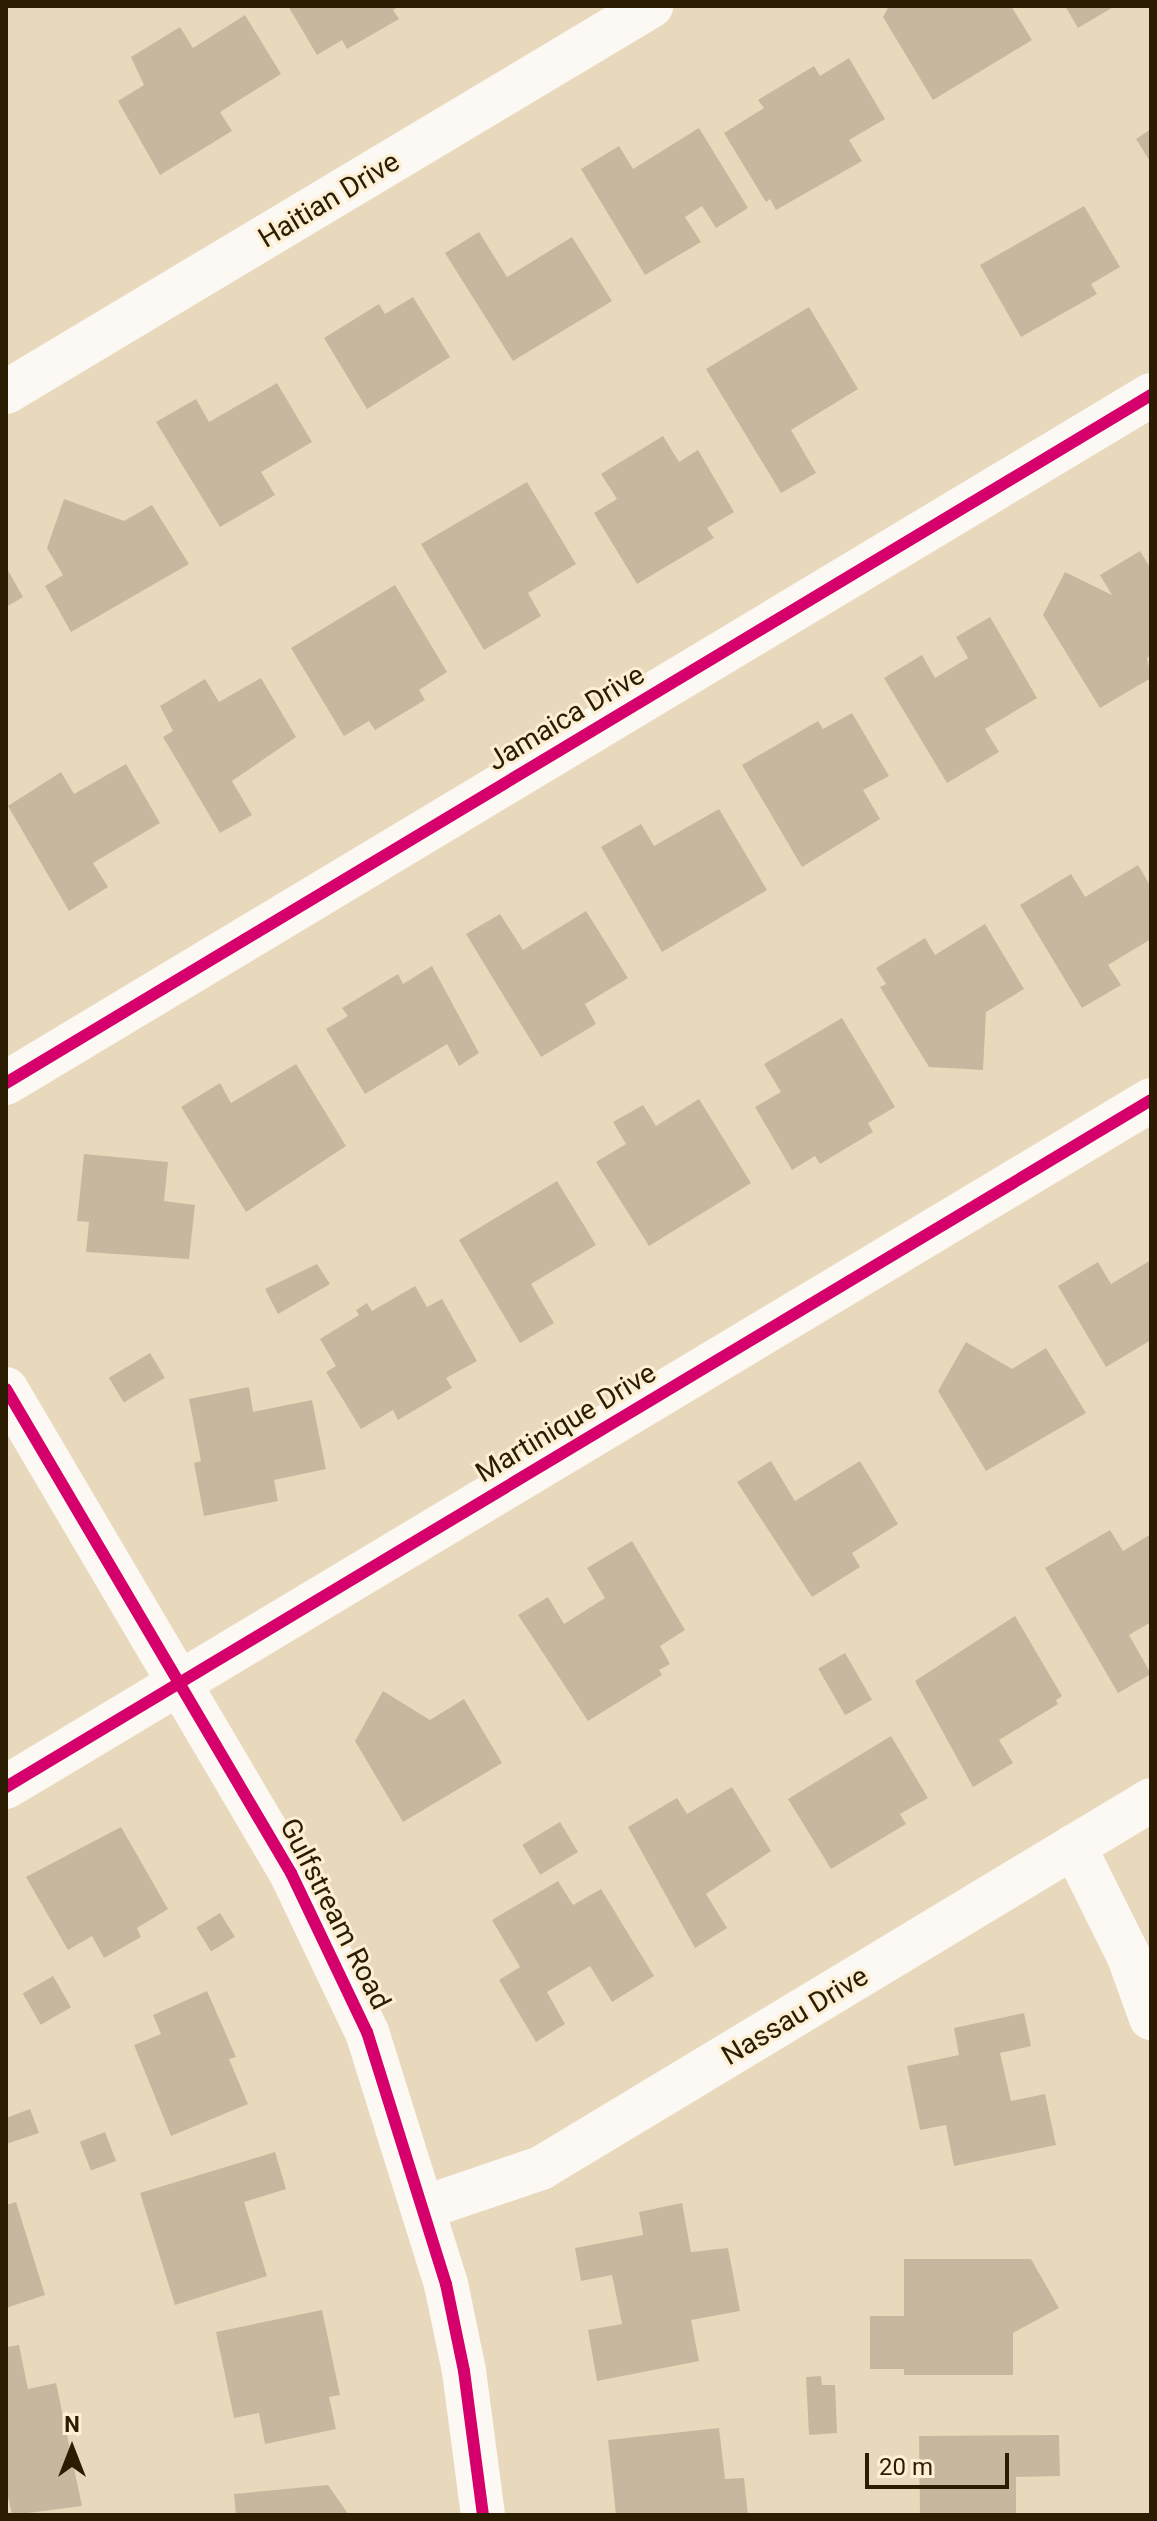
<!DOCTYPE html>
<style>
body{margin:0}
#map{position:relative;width:1157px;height:2521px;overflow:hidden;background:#e9d9bc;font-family:Roboto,sans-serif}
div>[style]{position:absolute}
.building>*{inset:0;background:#c6b89e;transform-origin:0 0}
.minor>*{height:44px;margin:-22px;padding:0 22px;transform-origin:22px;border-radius:22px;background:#fcf9f5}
.cycleway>*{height:12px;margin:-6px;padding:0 6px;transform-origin:6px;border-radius:6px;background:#d6006c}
span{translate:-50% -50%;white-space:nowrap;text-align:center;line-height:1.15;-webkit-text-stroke:6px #fdefd4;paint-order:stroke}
.street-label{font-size:28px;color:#2a1d01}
.frame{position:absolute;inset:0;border:8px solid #2a1d01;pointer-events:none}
.north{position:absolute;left:32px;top:2409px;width:80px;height:80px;-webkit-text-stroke:6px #fdefd4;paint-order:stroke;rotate:0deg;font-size:22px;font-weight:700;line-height:32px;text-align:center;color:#2a1d01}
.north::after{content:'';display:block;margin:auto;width:28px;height:36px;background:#2a1d01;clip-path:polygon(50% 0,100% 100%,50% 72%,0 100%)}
.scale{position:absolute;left:865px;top:2453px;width:144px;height:36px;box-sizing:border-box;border:4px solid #2a1d01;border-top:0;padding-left:10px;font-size:24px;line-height:28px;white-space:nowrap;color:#2a1d01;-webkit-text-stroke:6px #fdefd4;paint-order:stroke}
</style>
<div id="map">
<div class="building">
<div style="clip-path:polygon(288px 6px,399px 6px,393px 10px,399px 19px,347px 49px,342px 40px,317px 55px)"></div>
<div style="clip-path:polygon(889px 6px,1011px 6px,1032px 40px,933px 100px,883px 17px)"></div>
<div style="clip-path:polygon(1065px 6px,1115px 6px,1078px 28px)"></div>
<div style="clip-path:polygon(245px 15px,281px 74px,220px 112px,232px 131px,160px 175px,118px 101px,144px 85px,131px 57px,180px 27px,193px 48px)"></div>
<div style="clip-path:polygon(849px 58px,885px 119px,849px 140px,862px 161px,776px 210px,770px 199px,766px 202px,724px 133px,764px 108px,758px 100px,814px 66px,820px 76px)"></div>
<div style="clip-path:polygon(699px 128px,748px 208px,716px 228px,702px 206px,685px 217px,701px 242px,645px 275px,581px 169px,619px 146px,633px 169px)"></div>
<div style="clip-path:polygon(1151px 129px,1151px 163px,1136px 139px)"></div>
<div style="clip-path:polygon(1084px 206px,1120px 267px,1091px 284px,1097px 294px,1021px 337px,980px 265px)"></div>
<div style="clip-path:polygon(479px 232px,507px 277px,572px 237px,612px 301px,513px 361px,445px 253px)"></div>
<div style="clip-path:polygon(413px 297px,450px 357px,367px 409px,324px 338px,379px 304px,385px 314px)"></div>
<div style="clip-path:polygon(809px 307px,858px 389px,791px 430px,816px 473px,781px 493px,706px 369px)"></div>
<div style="clip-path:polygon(277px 383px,312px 442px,261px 472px,275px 495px,220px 527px,156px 422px,196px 399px,209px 422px)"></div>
<div style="clip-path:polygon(663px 436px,679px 462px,698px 450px,734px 512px,707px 528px,714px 538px,637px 584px,594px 513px,617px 499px,601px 474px)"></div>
<div style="clip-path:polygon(527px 482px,576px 564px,528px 593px,541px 616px,484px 650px,421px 544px)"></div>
<div style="clip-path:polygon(64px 499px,124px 521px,152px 505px,189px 564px,71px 632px,45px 586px,63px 575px,47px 548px)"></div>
<div style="clip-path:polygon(1140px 551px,1151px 569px,1151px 655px,1147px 658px,1151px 678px,1100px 708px,1043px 615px,1065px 572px,1112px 595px,1100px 575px)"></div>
<div style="clip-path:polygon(6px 567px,23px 597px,6px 607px)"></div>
<div style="clip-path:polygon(395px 585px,447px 672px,419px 690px,425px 700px,375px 730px,369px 721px,344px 736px,291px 648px)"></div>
<div style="clip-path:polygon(990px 617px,1037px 698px,985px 729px,999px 752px,947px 783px,884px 678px,922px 655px,935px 678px,968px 658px,956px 637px)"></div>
<div style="clip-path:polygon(261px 678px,296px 737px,232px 781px,252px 815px,220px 833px,163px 737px,173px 731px,160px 706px,205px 679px,219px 702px)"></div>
<div style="clip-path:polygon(852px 713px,889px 776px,863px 790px,880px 819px,802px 867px,742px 765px,818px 721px,823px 729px)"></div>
<div style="clip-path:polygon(126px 764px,160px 823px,93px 863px,108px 887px,69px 911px,8px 806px,61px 772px,74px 794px)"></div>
<div style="clip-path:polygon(719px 809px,767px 890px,662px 952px,601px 847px,641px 824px,654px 846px)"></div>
<div style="clip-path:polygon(1138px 865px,1151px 887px,1151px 939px,1108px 965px,1121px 985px,1082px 1008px,1020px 905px,1071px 874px,1085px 897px)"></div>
<div style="clip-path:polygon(586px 911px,628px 978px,585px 1004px,596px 1024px,541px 1057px,466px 934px,500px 914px,523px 950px)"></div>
<div style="clip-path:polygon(985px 924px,1024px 989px,986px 1012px,983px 1070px,929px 1067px,880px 987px,886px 984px,876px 968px,925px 938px,935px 955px)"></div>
<div style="clip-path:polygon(432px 966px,479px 1053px,459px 1066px,447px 1044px,365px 1094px,326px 1029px,348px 1016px,342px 1008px,398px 974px,403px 984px)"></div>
<div style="clip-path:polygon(842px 1018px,895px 1107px,868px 1123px,873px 1132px,820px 1164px,815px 1156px,792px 1170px,755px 1107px,781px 1092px,764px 1064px)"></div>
<div style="clip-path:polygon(296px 1064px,346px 1146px,246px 1212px,181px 1107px,220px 1083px,231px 1103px)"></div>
<div style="clip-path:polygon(699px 1099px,751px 1183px,649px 1246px,596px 1162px,626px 1144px,613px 1122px,643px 1105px,656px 1126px)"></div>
<div style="clip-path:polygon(84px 1154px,168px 1162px,164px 1201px,195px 1205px,189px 1259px,86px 1252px,89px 1222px,77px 1221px)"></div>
<div style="clip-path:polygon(557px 1181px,596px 1245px,531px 1284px,554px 1323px,520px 1343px,459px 1240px)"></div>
<div style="clip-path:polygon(1151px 1260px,1151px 1340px,1106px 1367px,1058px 1286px,1098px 1262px,1111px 1284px)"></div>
<div style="clip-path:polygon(317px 1264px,330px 1284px,278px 1314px,265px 1289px)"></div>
<div style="clip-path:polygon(415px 1286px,427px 1307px,442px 1299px,477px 1361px,446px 1378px,452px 1388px,398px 1420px,393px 1410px,361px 1429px,326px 1372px,336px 1366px,320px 1339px,359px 1315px,356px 1310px,367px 1303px,372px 1311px)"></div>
<div style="clip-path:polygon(966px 1342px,1012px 1369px,1046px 1348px,1086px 1413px,986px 1471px,938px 1391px)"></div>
<div style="left:150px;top:1353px;width:29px;height:48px;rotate:59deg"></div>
<div style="clip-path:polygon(249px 1387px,253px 1412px,312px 1400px,326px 1469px,274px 1480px,278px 1501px,204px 1516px,194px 1463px,201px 1461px,189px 1399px)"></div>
<div style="clip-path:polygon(771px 1461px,795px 1501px,860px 1461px,898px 1524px,852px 1553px,860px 1567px,812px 1597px,737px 1482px)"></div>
<div style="clip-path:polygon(1110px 1530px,1123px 1551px,1151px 1534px,1151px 1622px,1129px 1635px,1151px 1674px,1118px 1693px,1045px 1568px)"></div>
<div style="clip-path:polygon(632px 1541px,685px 1630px,660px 1646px,670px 1664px,659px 1670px,662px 1675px,588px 1721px,518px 1615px,548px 1597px,564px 1624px,605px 1598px,587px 1568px)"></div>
<div style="clip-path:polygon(1015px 1616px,1062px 1696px,1056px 1700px,1058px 1704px,999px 1740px,1013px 1763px,973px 1787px,915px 1681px)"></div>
<div style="left:845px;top:1653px;width:54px;height:31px;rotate:60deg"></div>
<div style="clip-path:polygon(383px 1691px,430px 1720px,464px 1699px,502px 1763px,403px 1822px,355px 1741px)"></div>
<div style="clip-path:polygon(891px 1736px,928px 1798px,900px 1814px,906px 1824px,831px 1869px,788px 1799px)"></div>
<div style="clip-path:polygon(732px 1787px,771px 1851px,706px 1894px,727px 1928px,695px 1948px,628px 1827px,677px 1798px,687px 1814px)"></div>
<div style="left:560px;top:1822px;width:35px;height:44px;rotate:59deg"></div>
<div style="clip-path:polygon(121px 1827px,168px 1909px,137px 1928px,141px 1937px,104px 1958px,92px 1936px,68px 1950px,26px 1877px)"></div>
<div style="clip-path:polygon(558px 1881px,573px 1905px,601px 1889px,654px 1976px,612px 2002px,590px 1966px,547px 1992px,565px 2024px,536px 2042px,499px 1980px,520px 1967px,492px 1920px)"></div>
<div style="left:220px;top:1913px;width:28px;height:28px;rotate:58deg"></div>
<div style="left:53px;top:1976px;width:36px;height:35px;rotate:60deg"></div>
<div style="clip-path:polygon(207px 1991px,236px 2057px,229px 2059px,248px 2104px,171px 2136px,134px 2045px,161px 2034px,153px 2015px)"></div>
<div style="clip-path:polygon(1024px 2013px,1031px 2046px,1000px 2053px,1011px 2101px,1045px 2094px,1056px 2145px,954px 2166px,946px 2125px,920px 2130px,907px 2066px,959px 2055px,954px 2028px)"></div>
<div style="clip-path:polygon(30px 2109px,39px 2133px,6px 2144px,6px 2118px)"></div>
<div style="left:105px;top:2132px;width:31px;height:27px;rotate:69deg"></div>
<div style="clip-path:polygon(275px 2152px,286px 2189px,244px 2202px,267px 2276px,175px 2305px,140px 2193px)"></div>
<div style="clip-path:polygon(16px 2202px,45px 2295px,6px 2308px,6px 2205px)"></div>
<div style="clip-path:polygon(682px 2203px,691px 2252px,728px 2248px,740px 2311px,691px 2320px,699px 2361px,597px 2381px,588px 2330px,622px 2324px,612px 2275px,581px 2281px,575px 2248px,643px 2235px,639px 2212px)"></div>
<div style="clip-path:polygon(904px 2259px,1031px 2259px,1059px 2308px,1013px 2333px,1013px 2375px,904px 2375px,904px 2369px,870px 2369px,870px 2316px,904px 2316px)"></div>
<div style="clip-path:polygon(322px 2310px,340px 2395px,329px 2397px,336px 2429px,265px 2444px,259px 2413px,234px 2418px,216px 2332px)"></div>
<div style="clip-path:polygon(19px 2345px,28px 2389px,56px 2383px,82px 2506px,12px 2515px,6px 2487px,6px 2347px)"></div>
<div style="clip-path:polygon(821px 2376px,822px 2385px,835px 2385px,837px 2433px,809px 2435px,806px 2377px)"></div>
<div style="clip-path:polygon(719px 2428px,725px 2479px,744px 2478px,748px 2515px,616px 2515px,608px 2440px)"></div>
<div style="clip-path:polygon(1059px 2435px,1060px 2476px,1016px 2477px,1016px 2515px,920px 2515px,919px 2436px)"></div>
<div style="clip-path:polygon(328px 2485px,349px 2515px,236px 2515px,234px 2494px)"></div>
</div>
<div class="minor">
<div style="left:6px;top:392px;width:752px;rotate:-30.9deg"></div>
<div style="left:6px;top:1083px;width:1336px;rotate:-31deg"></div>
<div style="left:6px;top:1389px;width:562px;rotate:59.51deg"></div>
<div style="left:291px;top:1873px;width:176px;rotate:64.5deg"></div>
<div style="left:367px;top:2032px;width:264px;rotate:72.6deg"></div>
<div style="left:446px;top:2284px;width:89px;rotate:78.3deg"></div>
<div style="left:464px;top:2371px;width:145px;rotate:82.5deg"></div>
<div style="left:6px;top:1787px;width:1335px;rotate:-30.96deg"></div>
<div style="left:1074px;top:1846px;width:124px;rotate:63.6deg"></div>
<div style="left:1129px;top:1957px;width:65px;rotate:70.2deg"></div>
<div style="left:426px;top:2207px;width:121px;rotate:-18.7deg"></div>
<div style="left:541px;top:2168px;width:712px;rotate:-31.1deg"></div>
</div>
<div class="cycleway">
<div style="left:6px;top:1083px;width:1336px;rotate:-31deg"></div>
<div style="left:6px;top:1389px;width:562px;rotate:59.51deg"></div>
<div style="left:291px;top:1873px;width:176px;rotate:64.5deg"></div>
<div style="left:367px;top:2032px;width:264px;rotate:72.6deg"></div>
<div style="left:446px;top:2284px;width:89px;rotate:78.3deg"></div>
<div style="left:464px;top:2371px;width:145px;rotate:82.5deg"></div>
<div style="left:6px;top:1787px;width:1335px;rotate:-30.96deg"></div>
</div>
<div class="street-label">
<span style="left:329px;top:200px;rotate:-31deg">Haitian Drive</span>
<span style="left:566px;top:718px;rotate:-31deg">Jamaica Drive</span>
<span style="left:566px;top:1423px;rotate:-31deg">Martinique Drive</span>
<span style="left:335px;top:1914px;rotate:63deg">Gulfstream Road</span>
<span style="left:795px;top:2016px;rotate:-31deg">Nassau Drive</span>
</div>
<div class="frame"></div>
<div class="north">N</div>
<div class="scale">20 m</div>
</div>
